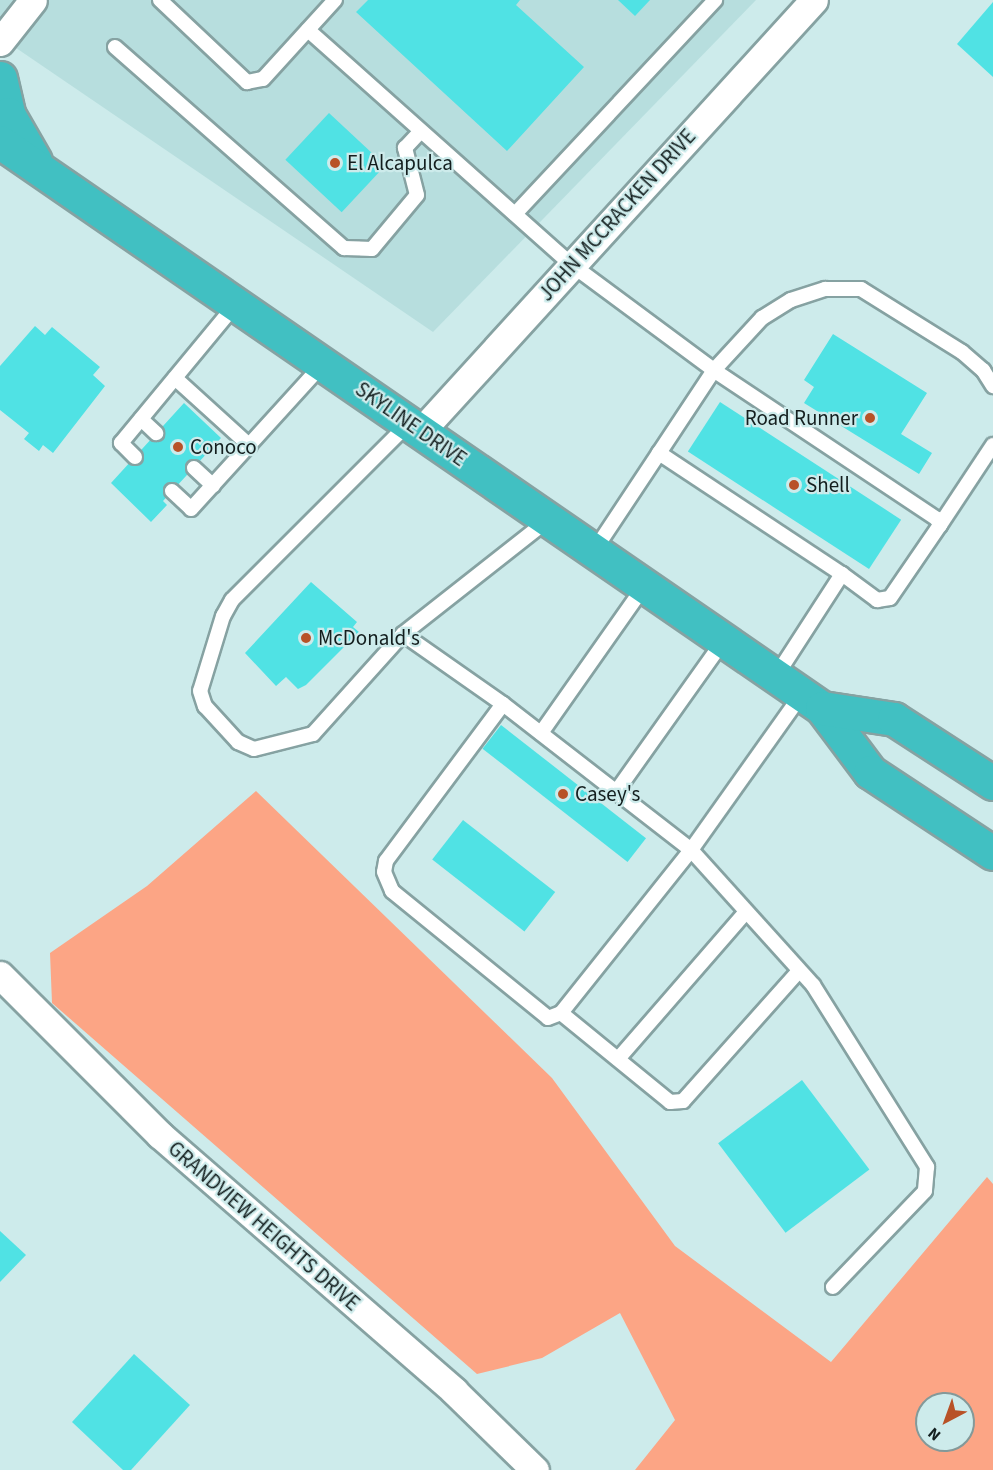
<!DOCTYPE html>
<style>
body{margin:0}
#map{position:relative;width:993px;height:1470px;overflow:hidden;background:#cdebeb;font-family:"Source Sans 3",sans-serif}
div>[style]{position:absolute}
.built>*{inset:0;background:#b7dede}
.green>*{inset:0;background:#fca585}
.building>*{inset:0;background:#50e2e4;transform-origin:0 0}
.roads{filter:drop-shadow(2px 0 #86a2a2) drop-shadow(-2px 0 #86a2a2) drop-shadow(0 2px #86a2a2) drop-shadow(0 -2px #86a2a2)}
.lane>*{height:14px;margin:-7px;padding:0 7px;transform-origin:7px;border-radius:7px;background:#fff}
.street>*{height:27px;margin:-13.5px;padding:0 13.5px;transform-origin:13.5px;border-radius:13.5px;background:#fff}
.highway>*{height:33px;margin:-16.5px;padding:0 16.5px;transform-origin:16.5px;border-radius:16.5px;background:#41c0c2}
.dots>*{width:16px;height:16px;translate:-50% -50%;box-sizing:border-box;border:3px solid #cdebeb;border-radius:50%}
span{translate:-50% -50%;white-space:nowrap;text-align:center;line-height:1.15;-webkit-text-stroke:4.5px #cdebeb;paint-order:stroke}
.poi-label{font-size:21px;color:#131e1e}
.left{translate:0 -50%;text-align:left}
.right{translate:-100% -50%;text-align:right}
.street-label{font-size:21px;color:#131e1e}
.north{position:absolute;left:915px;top:1392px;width:60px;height:60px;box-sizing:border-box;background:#cdebeb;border:2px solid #839999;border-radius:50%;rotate:221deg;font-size:16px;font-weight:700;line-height:24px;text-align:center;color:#131e1e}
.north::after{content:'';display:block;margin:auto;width:21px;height:27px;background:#b85227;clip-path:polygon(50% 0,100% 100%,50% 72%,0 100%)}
</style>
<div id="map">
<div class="built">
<div style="clip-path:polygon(0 0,756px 0,433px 332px,0 37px)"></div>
</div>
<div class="green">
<div style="clip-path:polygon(evenodd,256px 791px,552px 1078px,675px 1246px,831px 1362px,987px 1177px,993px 1184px,993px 1470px,635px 1470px,675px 1420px,620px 1313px,542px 1358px,477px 1374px,52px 1003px,50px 953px,147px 886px,256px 791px,927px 1404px,963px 1404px,963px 1440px,927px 1440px,927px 1404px)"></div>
</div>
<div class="building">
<div style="clip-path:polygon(368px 0,520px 0,516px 5px,584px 67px,507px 151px,356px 12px)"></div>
<div style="clip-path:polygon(618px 0,650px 0,635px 16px)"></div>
<div style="clip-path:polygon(993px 2px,993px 77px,957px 44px)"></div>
<div style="left:329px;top:113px;width:77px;height:64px;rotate:43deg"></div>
<div style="clip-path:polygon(35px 326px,45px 335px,52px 327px,100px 367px,93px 375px,105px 386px,53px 453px,43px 445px,39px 451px,24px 439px,29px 433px,0 410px,0 366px)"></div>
<div style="clip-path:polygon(833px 334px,927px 393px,901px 434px,932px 453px,919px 474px,804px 403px,814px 387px,804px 380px)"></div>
<div style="left:720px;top:402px;width:216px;height:59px;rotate:33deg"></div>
<div style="clip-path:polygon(184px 403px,221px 438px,163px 501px,167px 505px,151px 522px,111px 483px)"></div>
<div style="clip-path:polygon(311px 582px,357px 622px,353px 627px,359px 632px,306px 685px,298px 689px,286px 677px,276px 686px,245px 653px)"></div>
<div style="left:501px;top:725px;width:184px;height:30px;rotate:38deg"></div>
<div style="left:463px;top:820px;width:117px;height:50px;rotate:38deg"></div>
<div style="left:802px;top:1080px;width:112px;height:105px;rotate:53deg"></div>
<div style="clip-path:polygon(0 1231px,26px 1255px,0 1282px)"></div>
<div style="clip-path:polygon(134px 1354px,190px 1405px,131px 1470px,123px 1470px,72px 1422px)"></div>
</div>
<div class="roads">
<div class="lane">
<div style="left:160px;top:0;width:120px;rotate:43.3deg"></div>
<div style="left:247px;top:82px;width:16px;rotate:-11deg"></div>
<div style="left:263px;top:79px;width:107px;rotate:-47.7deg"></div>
<div style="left:308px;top:30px;width:353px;rotate:41.7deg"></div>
<div style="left:572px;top:265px;width:177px;rotate:36.5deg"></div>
<div style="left:714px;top:370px;width:100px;rotate:123.5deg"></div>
<div style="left:115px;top:47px;width:305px;rotate:41.3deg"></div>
<div style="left:344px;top:248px;width:28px;rotate:2deg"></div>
<div style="left:372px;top:249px;width:70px;rotate:-50.2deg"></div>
<div style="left:417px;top:195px;width:49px;rotate:-104.3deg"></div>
<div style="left:405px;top:148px;width:23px;rotate:-47deg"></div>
<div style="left:515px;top:214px;width:293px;rotate:-46.9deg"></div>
<div style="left:175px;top:378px;width:101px;rotate:42.2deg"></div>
<div style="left:141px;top:419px;width:21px;rotate:43deg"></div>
<div style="left:409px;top:423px;width:250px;rotate:135deg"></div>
<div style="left:232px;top:600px;width:18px;rotate:119deg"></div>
<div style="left:223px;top:616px;width:78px;rotate:107deg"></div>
<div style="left:200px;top:691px;width:16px;rotate:72deg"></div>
<div style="left:205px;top:706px;width:49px;rotate:47.5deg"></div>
<div style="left:238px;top:742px;width:17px;rotate:24deg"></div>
<div style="left:254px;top:749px;width:61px;rotate:-14.3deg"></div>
<div style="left:313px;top:734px;width:135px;rotate:-48deg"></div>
<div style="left:403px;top:634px;width:186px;rotate:-38.2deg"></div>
<div style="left:135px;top:457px;width:20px;rotate:-135deg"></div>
<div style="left:121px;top:443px;width:180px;rotate:-50.4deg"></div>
<div style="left:194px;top:468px;width:26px;rotate:43deg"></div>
<div style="left:172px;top:491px;width:26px;rotate:43deg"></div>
<div style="left:191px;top:509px;width:196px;rotate:-47.7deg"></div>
<div style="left:940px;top:525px;width:96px;rotate:-56.5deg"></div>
<div style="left:594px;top:551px;width:118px;rotate:-56.4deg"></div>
<div style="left:659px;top:453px;width:219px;rotate:33.5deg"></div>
<div style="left:842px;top:574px;width:121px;rotate:122.9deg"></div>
<div style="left:842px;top:574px;width:44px;rotate:36.6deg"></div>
<div style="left:877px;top:600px;width:13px;rotate:-9deg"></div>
<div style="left:890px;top:598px;width:88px;rotate:-55.6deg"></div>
<div style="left:940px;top:525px;width:7px;rotate:-117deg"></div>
<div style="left:937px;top:519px;width:268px;rotate:-146.3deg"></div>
<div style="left:714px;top:370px;width:71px;rotate:-47.3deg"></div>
<div style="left:762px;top:318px;width:34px;rotate:-32deg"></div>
<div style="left:791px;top:300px;width:36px;rotate:-18deg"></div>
<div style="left:825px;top:289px;width:36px"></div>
<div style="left:861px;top:289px;width:119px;rotate:32deg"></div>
<div style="left:962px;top:352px;width:28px;rotate:41deg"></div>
<div style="left:983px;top:370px;width:19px;rotate:58deg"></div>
<div style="left:403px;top:634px;width:122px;rotate:35deg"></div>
<div style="left:503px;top:704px;width:238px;rotate:37.8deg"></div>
<div style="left:691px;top:850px;width:182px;rotate:47.9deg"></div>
<div style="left:813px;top:985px;width:215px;rotate:57.9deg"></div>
<div style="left:927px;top:1167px;width:24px;rotate:95deg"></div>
<div style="left:925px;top:1191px;width:133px;rotate:133.8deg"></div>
<div style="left:503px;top:704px;width:196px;rotate:126.7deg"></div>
<div style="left:386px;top:861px;width:11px;rotate:100deg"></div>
<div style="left:384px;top:872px;width:21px;rotate:67deg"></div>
<div style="left:392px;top:891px;width:201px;rotate:39.1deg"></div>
<div style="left:548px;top:1018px;width:14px;rotate:-21deg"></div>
<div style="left:561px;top:1013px;width:208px;rotate:-51.4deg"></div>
<div style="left:691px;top:850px;width:191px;rotate:-54.6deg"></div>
<div style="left:541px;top:733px;width:181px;rotate:-54.9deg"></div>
<div style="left:616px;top:792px;width:186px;rotate:-54.6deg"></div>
<div style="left:561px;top:1013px;width:141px;rotate:39.2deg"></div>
<div style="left:670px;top:1102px;width:13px;rotate:-4deg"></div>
<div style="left:683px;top:1101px;width:174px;rotate:-48.3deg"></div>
<div style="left:618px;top:1059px;width:194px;rotate:-49deg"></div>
</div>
<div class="street">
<div style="left:0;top:42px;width:53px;rotate:-51.8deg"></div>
<div style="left:421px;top:431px;width:583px;rotate:-47.64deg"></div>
<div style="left:0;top:975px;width:226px;rotate:45deg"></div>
<div style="left:160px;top:1135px;width:390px;rotate:41deg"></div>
<div style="left:454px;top:1391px;width:113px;rotate:44.3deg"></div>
</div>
<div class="highway">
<div style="left:0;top:78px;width:37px;rotate:77deg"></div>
<div style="left:8px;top:114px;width:54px;rotate:60.1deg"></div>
<div style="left:0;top:142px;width:998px;rotate:34.55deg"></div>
<div style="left:822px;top:708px;width:80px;rotate:53.1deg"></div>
<div style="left:870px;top:772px;width:147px;rotate:33.4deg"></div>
<div style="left:822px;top:708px;width:73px;rotate:8.7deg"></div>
<div style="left:894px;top:719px;width:118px;rotate:32.9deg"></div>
</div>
</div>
<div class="dots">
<div style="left:335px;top:163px;background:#b85227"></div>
<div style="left:870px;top:418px;background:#b85227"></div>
<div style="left:178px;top:447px;background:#b85227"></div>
<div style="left:794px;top:485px;background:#b85227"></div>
<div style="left:306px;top:638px;background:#b85227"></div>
<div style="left:563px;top:794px;background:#b85227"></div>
</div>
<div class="poi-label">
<span class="left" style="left:347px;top:163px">El Alcapulca</span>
<span class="right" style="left:858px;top:418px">Road Runner</span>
<span class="left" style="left:190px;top:447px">Conoco</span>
<span class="left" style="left:806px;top:485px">Shell</span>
<span class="left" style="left:318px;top:638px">McDonald's</span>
<span class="left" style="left:575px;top:794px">Casey's</span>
</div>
<div class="street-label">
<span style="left:617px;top:215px;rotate:-48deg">JOHN MCCRACKEN DRIVE</span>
<span style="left:411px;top:424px;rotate:35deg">SKYLINE DRIVE</span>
<span style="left:264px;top:1226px;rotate:41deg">GRANDVIEW HEIGHTS DRIVE</span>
</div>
<div class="north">N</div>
</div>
